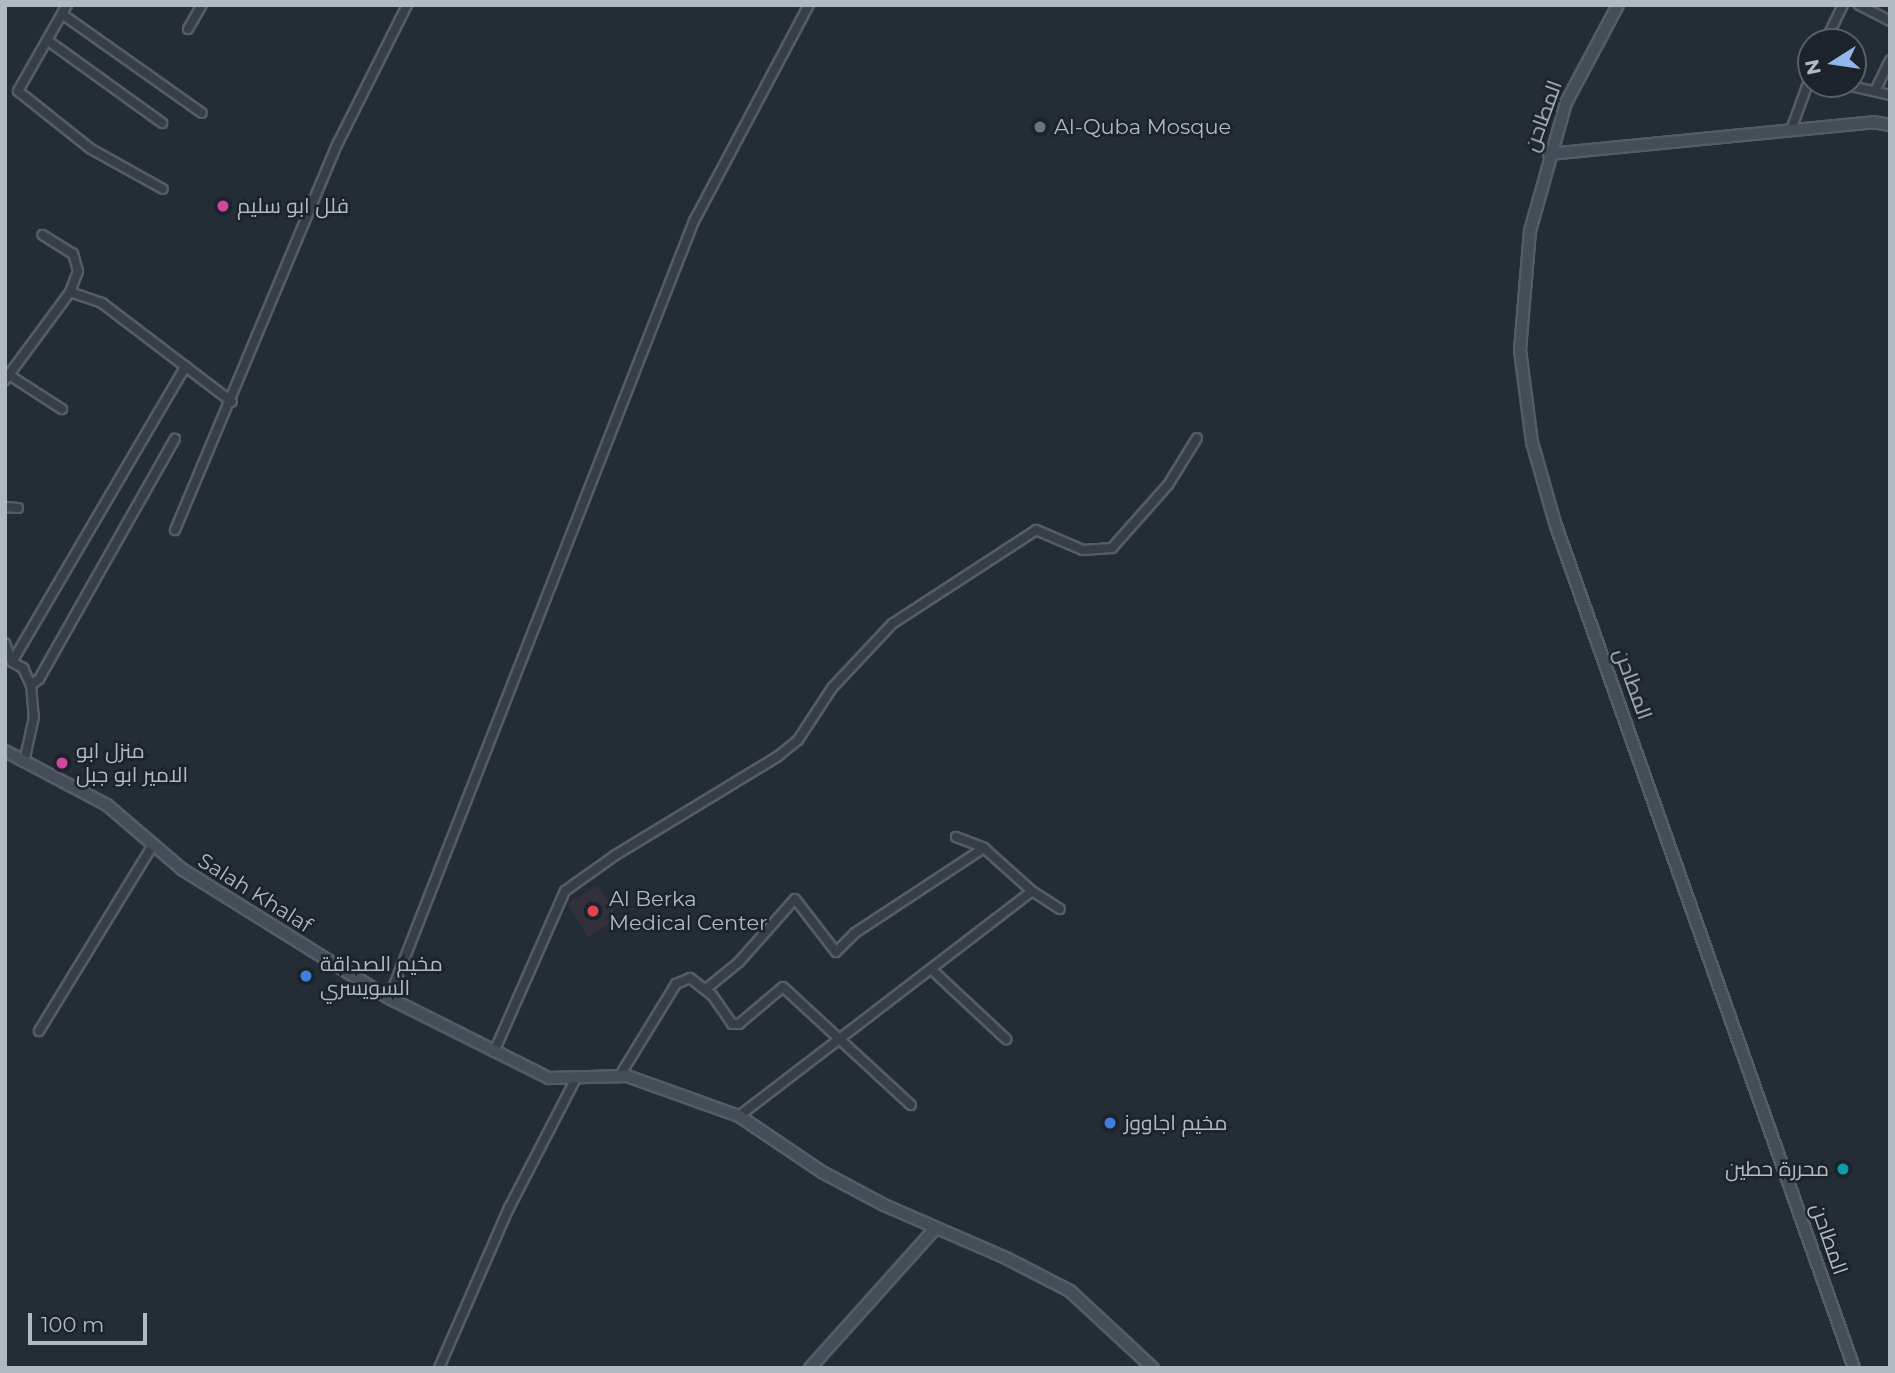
<!DOCTYPE html>
<meta charset="utf-8">
<style>
body{margin:0}
#map{position:relative;width:1895px;height:1373px;overflow:hidden;background:#242c35;font-family:Montserrat,Cairo,sans-serif}
div>[style]{position:absolute}
.medical>*{inset:0;background:#32313b;transform-origin:0 0}
.roads{filter:drop-shadow(2px 0 #545c64) drop-shadow(-2px 0 #545c64) drop-shadow(0 2px #545c64) drop-shadow(0 -2px #545c64)}
.street>*{height:8px;margin:-4px;padding:0 4px;transform-origin:4px;border-radius:4px;background:#373e46}
.secondary>*{height:10px;margin:-5px;padding:0 5px;transform-origin:5px;border-radius:5px;background:#454d59}
.dots>*{width:19px;height:19px;translate:-50% -50%;box-sizing:border-box;border:4px solid #1c232b;border-radius:50%}
span{translate:-50% -50%;white-space:nowrap;text-align:center;line-height:1.15;-webkit-text-stroke:5px #1c232b;paint-order:stroke}
.street-label{font-size:21px;color:#b1b9c2}
.poi-label{font-size:21px;color:#b1b9c2}
.left{translate:0 -50%;text-align:left}
.right{translate:-100% -50%;text-align:right}
.frame{position:absolute;inset:0;border:7px solid #b1b9c2;pointer-events:none}
.north{position:absolute;left:1797px;top:28px;width:70px;height:70px;box-sizing:border-box;background:#1c232b;border:2px solid #585f67;border-radius:50%;rotate:258deg;font-size:19px;font-weight:700;line-height:28px;text-align:center;color:#b1b9c2}
.north::after{content:'';display:block;margin:auto;width:24px;height:32px;background:#90b7e9;clip-path:polygon(50% 0,100% 100%,50% 72%,0 100%)}
.scale{position:absolute;left:28px;top:1313px;width:119px;height:32px;box-sizing:border-box;border:4px solid #b1b9c2;border-top:0;padding-left:9px;font-size:21px;line-height:24px;white-space:nowrap;color:#b1b9c2;-webkit-text-stroke:5px #1c232b;paint-order:stroke}
</style>
<div id="map">
<div class="medical">
<div style="left:598px;top:885px;width:39px;height:36px;rotate:58deg"></div>
</div>
<div class="roads">
<div class="street">
<div style="left:67px;top:5px;width:99px;rotate:119.7deg"></div>
<div style="left:18px;top:91px;width:93px;rotate:38.5deg"></div>
<div style="left:91px;top:149px;width:82px;rotate:29.1deg"></div>
<div style="left:1859px;top:5px;width:35px;rotate:27deg"></div>
<div style="left:62px;top:14px;width:171px;rotate:35.3deg"></div>
<div style="left:188px;top:29px;width:28px;rotate:-60deg"></div>
<div style="left:47px;top:40px;width:142px;rotate:35.8deg"></div>
<div style="left:1825px;top:42px;width:41px;rotate:-64.1deg"></div>
<div style="left:1842px;top:84px;width:49px;rotate:12.9deg"></div>
<div style="left:1875px;top:91px;width:34px;rotate:-64deg"></div>
<div style="left:1791px;top:130px;width:59px;rotate:-70deg"></div>
<div style="left:70px;top:292px;width:34px;rotate:19deg"></div>
<div style="left:102px;top:303px;width:163px;rotate:37.3deg"></div>
<div style="left:9px;top:375px;width:63px;rotate:32.7deg"></div>
<div style="left:5px;top:380px;width:109px;rotate:-53.5deg"></div>
<div style="left:70px;top:292px;width:22px;rotate:-69deg"></div>
<div style="left:78px;top:271px;width:18px;rotate:-106deg"></div>
<div style="left:73px;top:254px;width:36px;rotate:-148deg"></div>
<div style="left:5px;top:507px;width:13px;rotate:4deg"></div>
<div style="left:175px;top:530px;width:420px;rotate:-67.2deg"></div>
<div style="left:338px;top:143px;width:154px;rotate:-63.4deg"></div>
<div style="left:5px;top:643px;width:20px;rotate:70deg"></div>
<div style="left:12px;top:662px;width:13px;rotate:29deg"></div>
<div style="left:23px;top:668px;width:19px;rotate:65deg"></div>
<div style="left:31px;top:685px;width:32px;rotate:85deg"></div>
<div style="left:34px;top:717px;width:46px;rotate:102.5deg"></div>
<div style="left:12px;top:662px;width:343px;rotate:-59.6deg"></div>
<div style="left:31px;top:685px;width:10px;rotate:-37deg"></div>
<div style="left:39px;top:679px;width:276px;rotate:-60.5deg"></div>
<div style="left:956px;top:837px;width:30px;rotate:21deg"></div>
<div style="left:984px;top:848px;width:64px;rotate:41.9deg"></div>
<div style="left:1032px;top:891px;width:33px;rotate:33deg"></div>
<div style="left:931px;top:969px;width:103px;rotate:43deg"></div>
<div style="left:706px;top:989px;width:43px;rotate:-39.3deg"></div>
<div style="left:739px;top:962px;width:84px;rotate:-48.4deg"></div>
<div style="left:795px;top:899px;width:67px;rotate:52.3deg"></div>
<div style="left:836px;top:952px;width:27px;rotate:-45deg"></div>
<div style="left:855px;top:933px;width:154px;rotate:-33.4deg"></div>
<div style="left:389px;top:998px;width:835px;rotate:-68.57deg"></div>
<div style="left:694px;top:221px;width:245px;rotate:-62deg"></div>
<div style="left:39px;top:1031px;width:218px;rotate:-58.5deg"></div>
<div style="left:494px;top:1052px;width:176px;rotate:-66.2deg"></div>
<div style="left:565px;top:891px;width:60px;rotate:-35.5deg"></div>
<div style="left:614px;top:856px;width:191px;rotate:-31.3deg"></div>
<div style="left:777px;top:757px;width:27px;rotate:-39deg"></div>
<div style="left:798px;top:740px;width:62px;rotate:-56.8deg"></div>
<div style="left:832px;top:688px;width:88px;rotate:-46.8deg"></div>
<div style="left:892px;top:624px;width:172px;rotate:-33.1deg"></div>
<div style="left:1036px;top:530px;width:51px;rotate:23.1deg"></div>
<div style="left:1083px;top:550px;width:29px;rotate:-4deg"></div>
<div style="left:1112px;top:548px;width:84px;rotate:-48.4deg"></div>
<div style="left:1168px;top:485px;width:55px;rotate:-58.3deg"></div>
<div style="left:619px;top:1077px;width:109px;rotate:-58.5deg"></div>
<div style="left:676px;top:984px;width:15px;rotate:-23deg"></div>
<div style="left:690px;top:978px;width:28px;rotate:38deg"></div>
<div style="left:712px;top:995px;width:35px;rotate:55deg"></div>
<div style="left:732px;top:1024px;width:7px"></div>
<div style="left:739px;top:1024px;width:57px;rotate:-40.1deg"></div>
<div style="left:783px;top:987px;width:174px;rotate:42.7deg"></div>
<div style="left:739px;top:1116px;width:369px;rotate:-37.5deg"></div>
<div style="left:439px;top:1368px;width:175px;rotate:-66.4deg"></div>
<div style="left:509px;top:1208px;width:144px;rotate:-62.7deg"></div>
</div>
<div class="secondary">
<div style="left:1618px;top:5px;width:111px;rotate:118deg"></div>
<div style="left:1566px;top:103px;width:133px;rotate:105.7deg"></div>
<div style="left:1530px;top:231px;width:119px;rotate:94.8deg"></div>
<div style="left:1520px;top:350px;width:93px;rotate:82.6deg"></div>
<div style="left:1532px;top:442px;width:84px;rotate:74.1deg"></div>
<div style="left:1555px;top:523px;width:896px;rotate:70.51deg"></div>
<div style="left:1549px;top:154px;width:326px;rotate:-5.6deg"></div>
<div style="left:1873px;top:122px;width:17px;rotate:10deg"></div>
<div style="left:5px;top:751px;width:115px;rotate:27.9deg"></div>
<div style="left:107px;top:805px;width:100px;rotate:40.5deg"></div>
<div style="left:183px;top:870px;width:243px;rotate:31.9deg"></div>
<div style="left:389px;top:998px;width:179px;rotate:26.6deg"></div>
<div style="left:549px;top:1078px;width:78px;rotate:-1.5deg"></div>
<div style="left:627px;top:1076px;width:119px;rotate:19.7deg"></div>
<div style="left:739px;top:1116px;width:100px;rotate:34deg"></div>
<div style="left:822px;top:1172px;width:70px;rotate:28deg"></div>
<div style="left:884px;top:1205px;width:133px;rotate:23.5deg"></div>
<div style="left:1006px;top:1258px;width:72px;rotate:27.3deg"></div>
<div style="left:1070px;top:1291px;width:113px;rotate:42.9deg"></div>
<div style="left:810px;top:1368px;width:186px;rotate:-48.1deg"></div>
</div>
</div>
<div class="dots">
<div style="left:1040px;top:127px;background:#6b7280"></div>
<div style="left:223px;top:206px;background:#d1479c"></div>
<div style="left:62px;top:763px;background:#d1479c"></div>
<div style="left:593px;top:911px;background:#e0444e"></div>
<div style="left:306px;top:976px;background:#3f7fe0"></div>
<div style="left:1110px;top:1123px;background:#3f7fe0"></div>
<div style="left:1843px;top:1169px;background:#0f9aa8"></div>
</div>
<div class="street-label">
<span style="left:1543px;top:116px;rotate:-70deg">المطاحن</span>
<span style="left:1633px;top:684px;rotate:70deg">المطاحن</span>
<span style="left:255px;top:893px;rotate:32deg">Salah Khalaf</span>
<span style="left:1829px;top:1239px;rotate:71deg">المطاحن</span>
</div>
<div class="poi-label">
<span class="left" style="left:1054px;top:127px">Al-Quba Mosque</span>
<span class="left" style="left:237px;top:206px">فلل ابو سليم</span>
<span class="left" style="left:76px;top:763px">منزل ابو<br>الامير ابو جبل</span>
<span class="left" style="left:609px;top:911px">Al Berka<br>Medical Center</span>
<span class="left" style="left:320px;top:976px">مخيم الصداقة<br>السويسري</span>
<span class="left" style="left:1124px;top:1123px">مخيم اجاووز</span>
<span class="right" style="left:1829px;top:1169px">محررة حطين</span>
</div>
<div class="frame"></div>
<div class="north">N</div>
<div class="scale">100 m</div>
</div>
